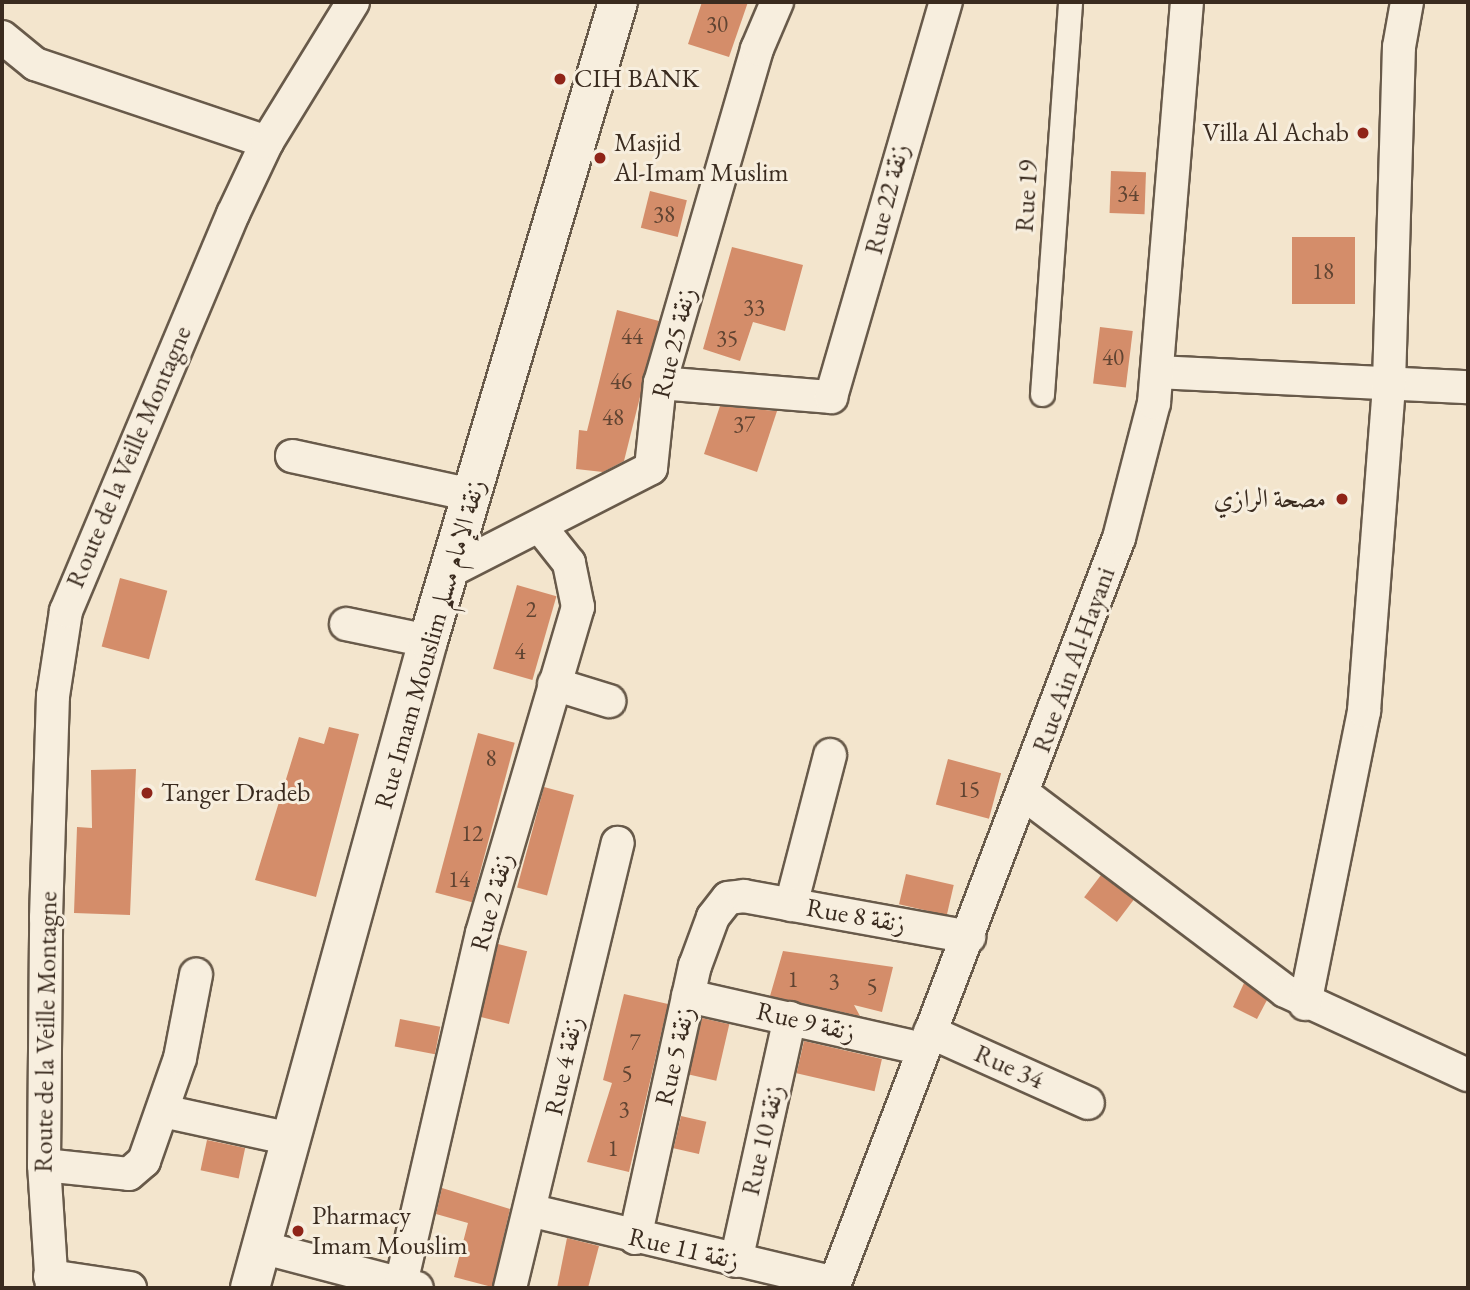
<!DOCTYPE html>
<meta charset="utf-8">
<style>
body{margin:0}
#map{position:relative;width:1470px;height:1290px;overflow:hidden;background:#f3e5cd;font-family:"EB Garamond",Amiri,serif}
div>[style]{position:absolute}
.building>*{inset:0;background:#d48d6a;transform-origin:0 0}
.roads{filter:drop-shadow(2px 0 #685a4a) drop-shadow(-2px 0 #685a4a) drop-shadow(0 2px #685a4a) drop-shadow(0 -2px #685a4a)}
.pedestrian>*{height:23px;margin:-11.5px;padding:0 11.5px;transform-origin:11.5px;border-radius:11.5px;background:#f7eede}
.minor>*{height:32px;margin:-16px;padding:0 16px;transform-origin:16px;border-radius:16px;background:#f7eede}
.secondary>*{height:38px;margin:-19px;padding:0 19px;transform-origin:19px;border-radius:19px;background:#f7eede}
.dots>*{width:19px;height:19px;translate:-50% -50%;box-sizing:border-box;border:4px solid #f7eede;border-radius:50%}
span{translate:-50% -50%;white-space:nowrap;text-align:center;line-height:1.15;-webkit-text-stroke:6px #f7eede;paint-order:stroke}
.number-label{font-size:23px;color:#604432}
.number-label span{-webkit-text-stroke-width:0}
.poi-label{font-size:26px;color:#3a2b1f}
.left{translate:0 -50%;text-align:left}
.right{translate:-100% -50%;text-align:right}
.street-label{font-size:26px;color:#3a2b1f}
.frame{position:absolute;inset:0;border:4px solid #3a2b1f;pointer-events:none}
</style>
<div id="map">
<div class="building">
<div style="clip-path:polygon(702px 2px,748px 2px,729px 57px,688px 44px)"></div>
<div style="left:1111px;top:171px;width:35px;height:42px;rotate:2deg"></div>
<div style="left:650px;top:191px;width:38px;height:38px;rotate:14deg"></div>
<div style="left:1292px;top:237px;width:63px;height:67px"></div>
<div style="clip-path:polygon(732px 247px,803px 265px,785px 331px,753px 322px,740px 361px,703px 349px)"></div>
<div style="clip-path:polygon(617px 310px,659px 321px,624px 461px,603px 472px,576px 469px,579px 430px,587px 431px)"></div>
<div style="left:1100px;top:327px;width:33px;height:57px;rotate:7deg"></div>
<div style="clip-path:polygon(720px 406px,777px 411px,757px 472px,704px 454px)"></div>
<div style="left:120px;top:578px;width:49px;height:71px;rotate:15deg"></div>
<div style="left:517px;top:585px;width:41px;height:87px;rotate:16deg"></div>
<div style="clip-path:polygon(329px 727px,359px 734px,316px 897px,255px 880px,299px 737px,324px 744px)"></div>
<div style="left:478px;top:733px;width:38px;height:165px;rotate:15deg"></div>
<div style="left:948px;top:759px;width:55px;height:47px;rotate:15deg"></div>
<div style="clip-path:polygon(136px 769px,130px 915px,74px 913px,77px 827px,92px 828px,91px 770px)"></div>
<div style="left:544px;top:787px;width:31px;height:104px;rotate:15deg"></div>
<div style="left:906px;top:874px;width:49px;height:31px;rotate:13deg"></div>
<div style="left:1101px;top:875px;width:41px;height:28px;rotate:37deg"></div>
<div style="left:498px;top:944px;width:30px;height:75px;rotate:14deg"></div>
<div style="clip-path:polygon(783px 951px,893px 967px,882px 1012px,854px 1005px,860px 1016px,770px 996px)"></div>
<div style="clip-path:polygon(1244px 983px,1267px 1000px,1257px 1019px,1233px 1007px)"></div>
<div style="clip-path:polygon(624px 994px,668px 1004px,629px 1172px,587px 1162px,612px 1083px,603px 1080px)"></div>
<div style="left:702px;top:1018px;width:28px;height:58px;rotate:13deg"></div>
<div style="left:400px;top:1019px;width:41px;height:28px;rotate:11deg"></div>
<div style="left:804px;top:1041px;width:80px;height:33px;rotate:13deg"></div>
<div style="left:681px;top:1116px;width:26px;height:33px;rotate:13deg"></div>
<div style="left:207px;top:1140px;width:39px;height:31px;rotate:12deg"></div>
<div style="clip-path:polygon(442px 1188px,510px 1209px,492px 1287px,454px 1277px,468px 1223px,436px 1214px)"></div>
<div style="clip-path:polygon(567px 1238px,599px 1246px,588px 1288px,557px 1288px)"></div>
</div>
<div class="roads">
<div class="pedestrian">
<div style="left:1042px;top:394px;width:393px;rotate:-85.9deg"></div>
</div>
<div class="minor">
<div style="left:2px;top:37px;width:43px;rotate:39.3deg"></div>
<div style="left:35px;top:64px;width:245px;rotate:18.6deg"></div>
<div style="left:1157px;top:372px;width:311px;rotate:2.8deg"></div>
<div style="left:660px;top:383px;width:172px;rotate:4.7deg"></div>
<div style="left:831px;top:397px;width:411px;rotate:-73.8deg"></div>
<div style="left:292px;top:456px;width:185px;rotate:12.2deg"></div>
<div style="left:448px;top:572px;width:228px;rotate:-27.1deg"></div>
<div style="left:651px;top:468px;width:85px;rotate:-84deg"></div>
<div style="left:660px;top:383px;width:348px;rotate:-73.8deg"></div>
<div style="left:757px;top:49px;width:51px;rotate:-66.9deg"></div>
<div style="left:346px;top:624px;width:84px;rotate:11.7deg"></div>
<div style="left:554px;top:684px;width:58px;rotate:17.2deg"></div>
<div style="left:1024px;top:794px;width:327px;rotate:37deg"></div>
<div style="left:1285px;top:991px;width:201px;rotate:24.7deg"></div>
<div style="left:791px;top:905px;width:155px;rotate:-75.4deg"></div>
<div style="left:688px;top:996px;width:241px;rotate:12.7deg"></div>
<div style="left:1305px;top:1004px;width:299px;rotate:-78.6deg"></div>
<div style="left:1364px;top:711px;width:329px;rotate:-85.6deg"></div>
<div style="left:1389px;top:383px;width:336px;rotate:-88.3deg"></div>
<div style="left:1399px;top:47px;width:46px;rotate:-79.9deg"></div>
<div style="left:930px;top:1032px;width:173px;rotate:24.2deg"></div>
<div style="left:163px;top:1111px;width:131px;rotate:12.3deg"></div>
<div style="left:44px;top:1165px;width:85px;rotate:6deg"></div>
<div style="left:129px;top:1174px;width:20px;rotate:-41deg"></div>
<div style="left:144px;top:1161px;width:109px;rotate:-70.7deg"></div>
<div style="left:180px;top:1058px;width:85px;rotate:-79.1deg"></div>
<div style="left:533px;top:1211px;width:310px;rotate:13.4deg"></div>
<div style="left:635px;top:1238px;width:279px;rotate:-77.6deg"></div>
<div style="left:695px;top:966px;width:52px;rotate:-69.8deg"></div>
<div style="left:713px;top:917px;width:24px;rotate:-52deg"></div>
<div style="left:728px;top:898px;width:16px;rotate:-7deg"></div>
<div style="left:744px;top:896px;width:229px;rotate:10.3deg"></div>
<div style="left:261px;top:1247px;width:161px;rotate:14.7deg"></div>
<div style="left:736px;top:1261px;width:249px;rotate:-77.5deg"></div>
<div style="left:50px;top:1276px;width:81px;rotate:8.5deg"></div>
<div style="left:52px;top:1288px;width:123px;rotate:-93.7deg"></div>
<div style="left:44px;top:1165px;width:247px;rotate:-89.5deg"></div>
<div style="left:46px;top:918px;width:222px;rotate:-88.2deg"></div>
<div style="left:53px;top:696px;width:86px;rotate:-81.3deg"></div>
<div style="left:66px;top:611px;width:431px;rotate:-67.2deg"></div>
<div style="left:233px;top:214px;width:80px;rotate:-64.7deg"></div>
<div style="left:267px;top:142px;width:164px;rotate:-58.4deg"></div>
<div style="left:400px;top:1288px;width:364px;rotate:-77deg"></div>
<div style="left:482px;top:933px;width:340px;rotate:-73.6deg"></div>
<div style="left:578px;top:607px;width:45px;rotate:-101.6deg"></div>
<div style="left:569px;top:563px;width:43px;rotate:-128.5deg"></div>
<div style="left:510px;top:1288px;width:458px;rotate:-76.4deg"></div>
<div style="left:833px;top:1288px;width:803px;rotate:-69.13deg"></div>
<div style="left:1119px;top:538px;width:139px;rotate:-75.5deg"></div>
<div style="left:1154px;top:403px;width:402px;rotate:-85.3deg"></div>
</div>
<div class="secondary">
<div style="left:250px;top:1288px;width:671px;rotate:-74.62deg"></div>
<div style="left:428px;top:641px;width:667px;rotate:-73.44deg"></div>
</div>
</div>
<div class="dots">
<div style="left:560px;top:79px;background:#8f2418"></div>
<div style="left:1363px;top:133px;background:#8f2418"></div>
<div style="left:600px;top:158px;background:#8f2418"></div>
<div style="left:1342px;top:499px;background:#8f2418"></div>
<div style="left:147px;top:793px;background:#8f2418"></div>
<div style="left:298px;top:1231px;background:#8f2418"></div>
</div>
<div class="number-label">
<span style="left:717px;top:24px">30</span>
<span style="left:1128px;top:193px">34</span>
<span style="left:664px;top:214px">38</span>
<span style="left:1323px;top:271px">18</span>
<span style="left:754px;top:307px">33</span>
<span style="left:632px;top:336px">44</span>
<span style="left:727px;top:338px">35</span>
<span style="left:1113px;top:357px">40</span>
<span style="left:621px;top:381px">46</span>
<span style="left:613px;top:417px">48</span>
<span style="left:744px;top:424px">37</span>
<span style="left:531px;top:609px">2</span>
<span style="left:520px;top:651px">4</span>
<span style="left:491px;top:758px">8</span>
<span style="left:969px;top:789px">15</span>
<span style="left:472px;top:833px">12</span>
<span style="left:459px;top:879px">14</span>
<span style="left:793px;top:979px">1</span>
<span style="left:834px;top:981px">3</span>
<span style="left:872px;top:986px">5</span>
<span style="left:635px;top:1042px">7</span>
<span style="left:627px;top:1073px">5</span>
<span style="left:624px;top:1109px">3</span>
<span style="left:613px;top:1148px">1</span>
</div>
<div class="poi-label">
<span class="left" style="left:574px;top:79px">CIH BANK</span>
<span class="right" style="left:1349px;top:133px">Villa Al Achab</span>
<span class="left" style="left:614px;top:158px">Masjid<br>Al-Imam Muslim</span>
<span class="right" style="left:1326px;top:499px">مصحة الرازي</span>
<span class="left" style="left:161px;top:793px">Tanger Dradeb</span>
<span class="left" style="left:312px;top:1231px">Pharmacy<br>Imam Mouslim</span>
</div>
<div class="street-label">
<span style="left:1027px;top:196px;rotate:-86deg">Rue 19</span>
<span style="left:887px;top:199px;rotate:-76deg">Rue 22 زنقة</span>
<span style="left:674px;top:343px;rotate:-76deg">Rue 25 زنقة</span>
<span style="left:129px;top:457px;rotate:-67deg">Route de la Veille Montagne</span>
<span style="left:430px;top:644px;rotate:-74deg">Rue Imam Mouslim زنقة الإمام مسلم</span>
<span style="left:1074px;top:660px;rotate:-70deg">Rue Ain Al-Hayani</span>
<span style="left:492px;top:902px;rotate:-75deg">Rue 2 زنقة</span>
<span style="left:856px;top:916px;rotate:10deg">Rue 8 زنقة</span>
<span style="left:806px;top:1022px;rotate:13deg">Rue 9 زنقة</span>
<span style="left:46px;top:1032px;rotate:-89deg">Route de la Veille Montagne</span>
<span style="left:675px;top:1056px;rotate:-77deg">Rue 5 زنقة</span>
<span style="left:564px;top:1066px;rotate:-78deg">Rue 4 زنقة</span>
<span style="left:1009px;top:1067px;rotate:24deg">Rue 34</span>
<span style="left:763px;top:1140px;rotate:-77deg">Rue 10 زنقة</span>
<span style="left:684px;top:1249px;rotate:13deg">Rue 11 زنقة</span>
</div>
<div class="frame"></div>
</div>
